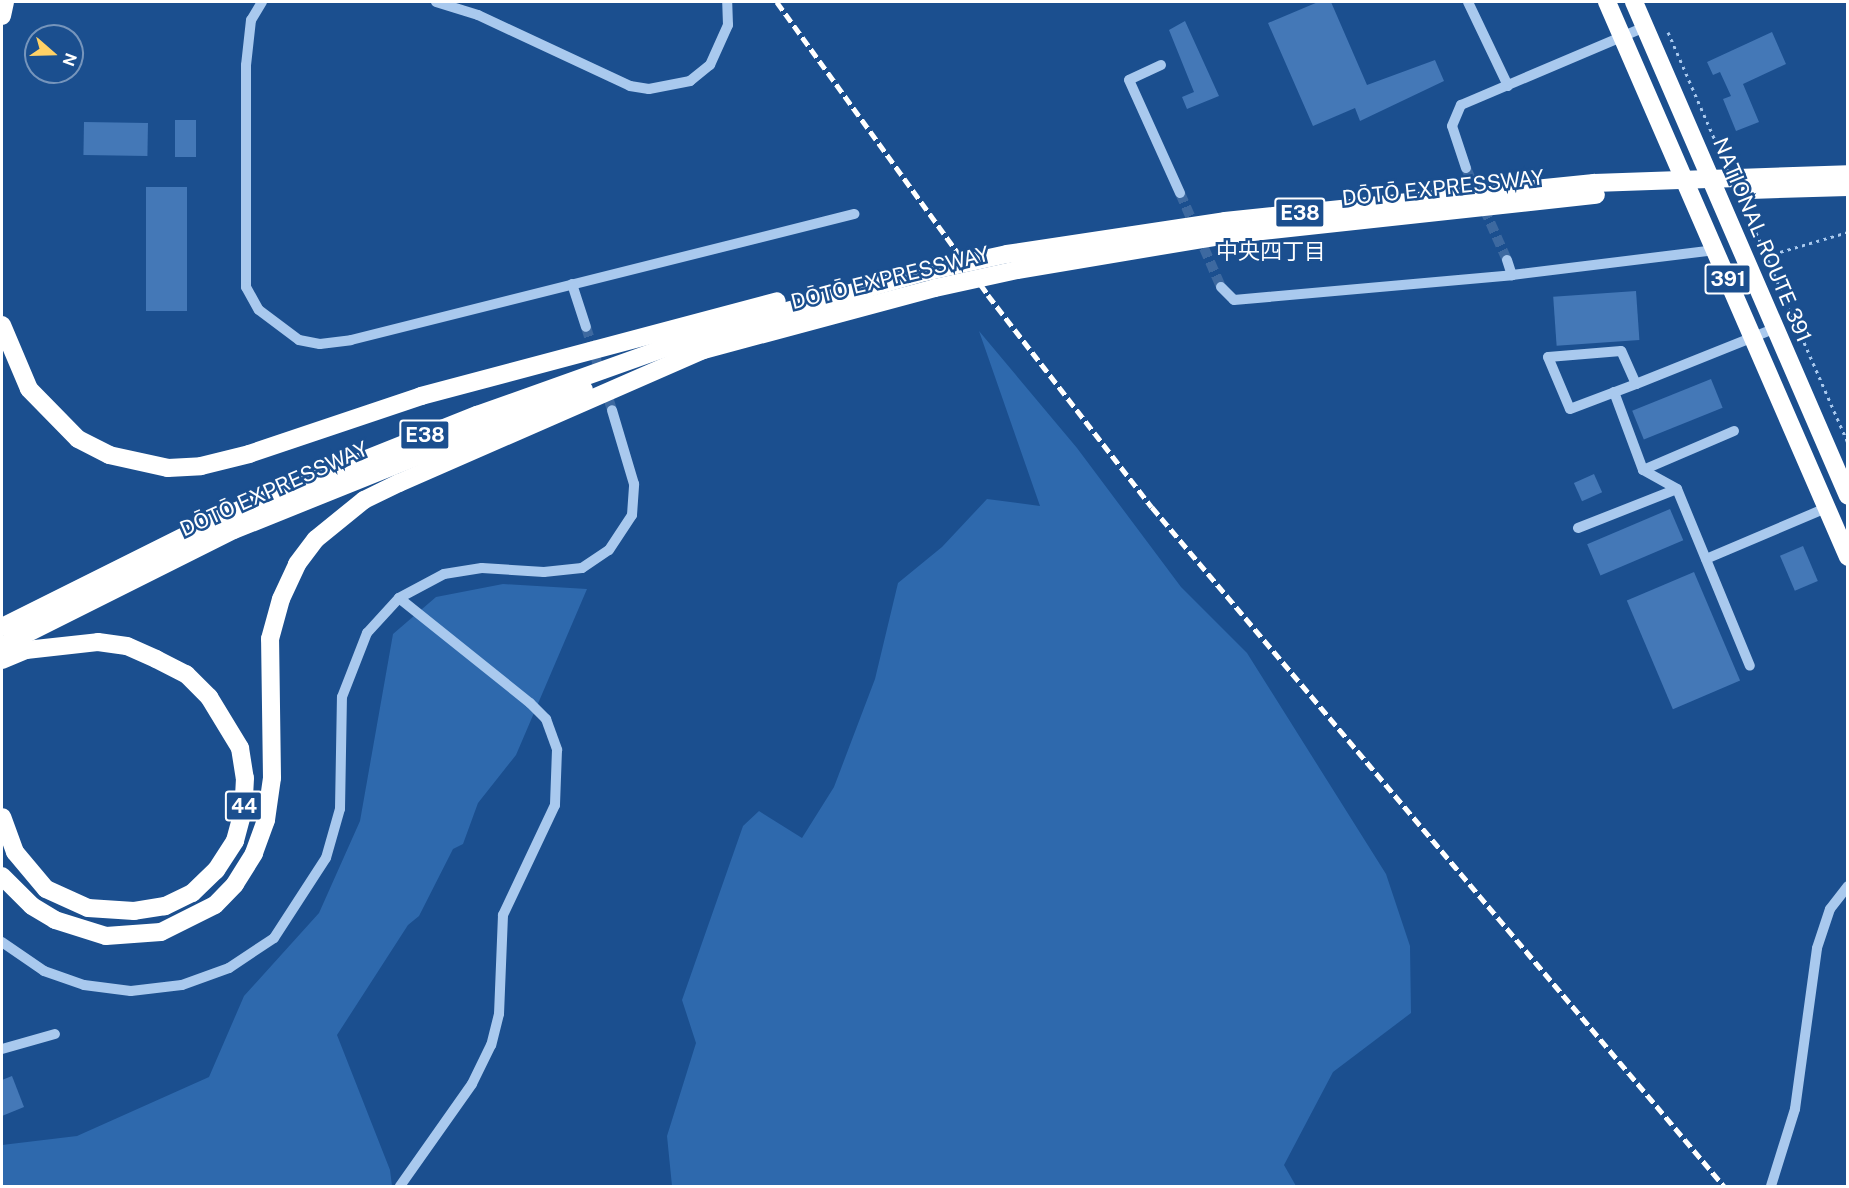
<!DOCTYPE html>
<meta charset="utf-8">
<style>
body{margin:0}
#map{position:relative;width:1849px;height:1188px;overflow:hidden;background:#1b4f8f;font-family:"Public Sans","Noto Sans JP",sans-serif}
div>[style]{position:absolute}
.green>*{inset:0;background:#2e69ad}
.building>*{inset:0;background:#4478b7;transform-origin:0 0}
.minor-tunnel>*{height:10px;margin-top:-5px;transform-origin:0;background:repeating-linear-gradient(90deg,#3d69a0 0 10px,transparent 0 15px)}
.path>*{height:3px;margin-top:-1.5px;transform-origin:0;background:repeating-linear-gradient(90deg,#a9c9ee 0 3px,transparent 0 7.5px)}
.minor>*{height:10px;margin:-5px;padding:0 5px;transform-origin:5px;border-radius:5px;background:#a9c9ee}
.highway>*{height:18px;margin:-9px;padding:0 9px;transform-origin:9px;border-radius:9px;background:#fff}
.rail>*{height:4.5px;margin-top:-2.25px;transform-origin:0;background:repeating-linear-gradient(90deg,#fff 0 10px,transparent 0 14.5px)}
.highway-bridge>*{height:18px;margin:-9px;padding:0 9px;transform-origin:9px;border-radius:9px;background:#fff}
span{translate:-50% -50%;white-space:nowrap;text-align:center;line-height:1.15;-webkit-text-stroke:5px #1b4f8f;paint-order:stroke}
.shield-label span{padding:2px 4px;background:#1b4f8f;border:2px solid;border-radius:4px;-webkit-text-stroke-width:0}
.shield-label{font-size:20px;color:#fff;font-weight:700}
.street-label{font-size:21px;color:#fff}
.neighbourhood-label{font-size:22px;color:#fff}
.frame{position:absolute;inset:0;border:3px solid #fff;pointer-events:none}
.north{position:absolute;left:24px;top:24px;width:60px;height:60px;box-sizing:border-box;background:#1b4f8f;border:2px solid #7695bc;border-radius:50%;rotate:110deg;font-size:16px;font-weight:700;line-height:24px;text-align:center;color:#fff}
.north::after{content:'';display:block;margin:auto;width:21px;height:27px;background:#ffd166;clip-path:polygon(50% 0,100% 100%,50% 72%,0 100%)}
</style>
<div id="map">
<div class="green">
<div style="clip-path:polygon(979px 331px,1077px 448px,1181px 587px,1247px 653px,1386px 874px,1410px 946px,1411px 1013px,1333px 1072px,1284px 1165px,1296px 1186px,672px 1186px,667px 1136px,696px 1043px,682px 1000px,743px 826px,759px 811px,802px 838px,834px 787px,875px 679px,898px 583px,942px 547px,987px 499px,1040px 506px)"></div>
<div style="clip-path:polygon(503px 584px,587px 589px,516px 755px,478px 803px,463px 844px,453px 849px,419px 916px,408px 925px,337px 1035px,390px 1170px,392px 1186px,2px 1186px,2px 1145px,77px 1136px,209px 1077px,244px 996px,319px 913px,360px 821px,393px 634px,436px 597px)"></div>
</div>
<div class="building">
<div style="clip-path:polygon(1318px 2px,1331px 2px,1367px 85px,1435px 60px,1444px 81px,1360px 121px,1355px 108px,1313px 126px,1268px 23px)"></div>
<div style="clip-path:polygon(1185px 21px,1219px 96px,1187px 109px,1182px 97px,1194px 92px,1169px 30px)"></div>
<div style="clip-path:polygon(1772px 32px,1786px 64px,1743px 84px,1759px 122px,1736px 131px,1723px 99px,1731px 96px,1720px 72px,1713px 75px,1707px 62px)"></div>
<div style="left:175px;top:120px;width:21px;height:37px"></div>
<div style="left:84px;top:122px;width:64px;height:33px;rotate:1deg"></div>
<div style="left:146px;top:187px;width:41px;height:124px"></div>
<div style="left:1636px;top:291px;width:49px;height:83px;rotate:86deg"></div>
<div style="left:1711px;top:379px;width:31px;height:85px;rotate:68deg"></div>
<div style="left:1594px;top:474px;width:20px;height:22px;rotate:66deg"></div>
<div style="left:1670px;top:509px;width:34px;height:90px;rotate:67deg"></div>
<div style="left:1803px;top:546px;width:38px;height:25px;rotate:67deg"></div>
<div style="left:1694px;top:572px;width:118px;height:73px;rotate:67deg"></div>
<div style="clip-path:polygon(12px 1076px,24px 1107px,2px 1116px,2px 1080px)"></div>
</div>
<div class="minor-tunnel">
<div style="left:1466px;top:168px;width:101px;rotate:66deg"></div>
<div style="left:1180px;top:193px;width:103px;rotate:66.4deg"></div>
<div style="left:586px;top:327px;width:87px;rotate:72.6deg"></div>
</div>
<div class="path">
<div style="left:1668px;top:32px;width:141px;rotate:66.5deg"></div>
<div style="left:1744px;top:205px;width:260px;rotate:66.4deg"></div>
<div style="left:1766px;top:256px;width:85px;rotate:-16.3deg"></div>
</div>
<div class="minor">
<div style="left:262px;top:2px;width:21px;rotate:121deg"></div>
<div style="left:251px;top:20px;width:45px;rotate:96.3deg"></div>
<div style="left:246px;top:65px;width:222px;rotate:90deg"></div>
<div style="left:246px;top:287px;width:26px;rotate:61deg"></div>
<div style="left:259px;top:310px;width:50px;rotate:36.9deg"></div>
<div style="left:299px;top:340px;width:21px;rotate:11deg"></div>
<div style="left:320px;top:344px;width:31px;rotate:-7deg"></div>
<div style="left:351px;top:340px;width:519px;rotate:-14.06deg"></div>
<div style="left:436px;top:2px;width:44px;rotate:17.2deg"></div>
<div style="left:478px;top:15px;width:168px;rotate:25deg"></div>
<div style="left:630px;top:86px;width:19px;rotate:9deg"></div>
<div style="left:649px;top:89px;width:42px;rotate:-11deg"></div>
<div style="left:690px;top:81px;width:26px;rotate:-39deg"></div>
<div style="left:710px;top:65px;width:44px;rotate:-65.8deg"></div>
<div style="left:728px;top:25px;width:23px;rotate:-92deg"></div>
<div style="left:1468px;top:2px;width:93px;rotate:64.5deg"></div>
<div style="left:1161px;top:65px;width:35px;rotate:155deg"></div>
<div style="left:1129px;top:80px;width:124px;rotate:65.7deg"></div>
<div style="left:1466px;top:168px;width:44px;rotate:-108.4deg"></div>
<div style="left:1452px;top:126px;width:23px;rotate:-67deg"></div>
<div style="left:1461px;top:105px;width:200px;rotate:-23deg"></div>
<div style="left:1507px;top:260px;width:16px;rotate:72deg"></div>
<div style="left:1512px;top:275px;width:205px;rotate:-7deg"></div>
<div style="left:572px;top:284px;width:45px;rotate:72deg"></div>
<div style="left:1221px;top:287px;width:18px;rotate:45deg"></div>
<div style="left:1234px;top:300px;width:279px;rotate:-5.1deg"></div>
<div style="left:1636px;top:384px;width:36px;rotate:-114deg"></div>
<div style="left:1621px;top:351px;width:73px;rotate:175.3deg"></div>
<div style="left:1548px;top:357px;width:56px;rotate:67.1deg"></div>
<div style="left:1570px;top:409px;width:71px;rotate:-20.7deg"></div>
<div style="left:1636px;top:384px;width:151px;rotate:-21.8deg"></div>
<div style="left:1614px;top:392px;width:83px;rotate:69.6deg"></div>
<div style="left:1643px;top:470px;width:39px;rotate:29deg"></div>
<div style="left:1677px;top:489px;width:191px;rotate:67.6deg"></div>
<div style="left:1643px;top:470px;width:99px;rotate:-23.2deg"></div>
<div style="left:1578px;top:528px;width:106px;rotate:-21.5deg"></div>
<div style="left:1706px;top:559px;width:130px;rotate:-23deg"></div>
<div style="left:399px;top:598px;width:168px;rotate:38.7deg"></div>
<div style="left:530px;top:703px;width:23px;rotate:45deg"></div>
<div style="left:546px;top:719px;width:33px;rotate:70deg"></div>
<div style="left:557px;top:750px;width:55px;rotate:92.1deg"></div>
<div style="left:555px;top:805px;width:122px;rotate:115.3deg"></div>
<div style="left:503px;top:915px;width:99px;rotate:92.3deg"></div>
<div style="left:499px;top:1014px;width:32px;rotate:104deg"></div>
<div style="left:491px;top:1045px;width:43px;rotate:116deg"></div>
<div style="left:472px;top:1084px;width:125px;rotate:125.2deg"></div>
<div style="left:2px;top:942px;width:51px;rotate:34.6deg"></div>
<div style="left:44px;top:971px;width:42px;rotate:19.3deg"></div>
<div style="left:84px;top:985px;width:47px;rotate:7.3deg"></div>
<div style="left:131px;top:991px;width:51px;rotate:-6.7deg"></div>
<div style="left:182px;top:985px;width:50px;rotate:-19.9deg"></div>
<div style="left:229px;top:968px;width:54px;rotate:-33.7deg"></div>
<div style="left:274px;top:938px;width:95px;rotate:-57deg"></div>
<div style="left:326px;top:858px;width:51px;rotate:-74.1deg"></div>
<div style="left:340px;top:809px;width:112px;rotate:-89deg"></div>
<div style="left:342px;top:697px;width:69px;rotate:-68.7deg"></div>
<div style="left:367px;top:633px;width:47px;rotate:-47.6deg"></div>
<div style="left:399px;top:598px;width:51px;rotate:-28.1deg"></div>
<div style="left:444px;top:574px;width:38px;rotate:-9deg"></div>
<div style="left:482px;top:568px;width:62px;rotate:3.7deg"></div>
<div style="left:544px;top:572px;width:38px;rotate:-6deg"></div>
<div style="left:582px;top:568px;width:32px;rotate:-34deg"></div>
<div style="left:609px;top:550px;width:42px;rotate:-56.7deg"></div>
<div style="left:632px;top:515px;width:31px;rotate:-86deg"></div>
<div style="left:634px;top:484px;width:77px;rotate:-106.6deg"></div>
<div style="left:2px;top:1049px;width:55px;rotate:-15.8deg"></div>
<div style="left:1771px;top:1186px;width:81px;rotate:-72.7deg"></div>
<div style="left:1795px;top:1109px;width:162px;rotate:-82.2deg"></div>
<div style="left:1817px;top:948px;width:41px;rotate:-71.6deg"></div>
<div style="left:1830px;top:909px;width:29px;rotate:-52deg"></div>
</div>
<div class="highway">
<div style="left:1607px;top:2px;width:605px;rotate:66.53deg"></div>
<div style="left:1634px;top:2px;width:538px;rotate:66.58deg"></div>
<div style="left:2px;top:16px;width:14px;rotate:-78deg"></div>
<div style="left:1007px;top:254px;width:220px;rotate:-8.6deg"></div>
<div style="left:1225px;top:221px;width:371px;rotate:-5.9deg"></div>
<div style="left:1017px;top:270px;width:212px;rotate:-9.5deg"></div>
<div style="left:1226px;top:235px;width:372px;rotate:-6.2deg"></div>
<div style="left:2px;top:325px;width:69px;rotate:67.1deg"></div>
<div style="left:29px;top:389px;width:70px;rotate:45.6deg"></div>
<div style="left:78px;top:439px;width:35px;rotate:27deg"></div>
<div style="left:109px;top:455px;width:60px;rotate:12.4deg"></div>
<div style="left:168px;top:468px;width:33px;rotate:-3deg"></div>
<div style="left:201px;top:466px;width:49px;rotate:-14deg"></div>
<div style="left:249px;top:454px;width:182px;rotate:-18.6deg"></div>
<div style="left:421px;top:396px;width:368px;rotate:-14.9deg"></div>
<div style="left:696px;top:352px;width:247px;rotate:-15deg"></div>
<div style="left:2px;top:627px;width:254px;rotate:-26.5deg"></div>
<div style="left:229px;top:514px;width:267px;rotate:-21.8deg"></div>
<div style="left:477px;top:415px;width:239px;rotate:-19.6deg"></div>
<div style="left:702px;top:335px;width:232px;rotate:-15.8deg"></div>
<div style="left:2px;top:646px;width:259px;rotate:-26.6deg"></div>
<div style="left:234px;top:530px;width:377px;rotate:-21.9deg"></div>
<div style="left:2px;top:660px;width:26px;rotate:-23deg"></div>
<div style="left:26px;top:650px;width:72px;rotate:-6.3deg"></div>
<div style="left:98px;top:642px;width:29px;rotate:8deg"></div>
<div style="left:127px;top:646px;width:32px;rotate:24deg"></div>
<div style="left:156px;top:659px;width:34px;rotate:27deg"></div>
<div style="left:186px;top:674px;width:33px;rotate:45deg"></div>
<div style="left:209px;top:697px;width:60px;rotate:58.7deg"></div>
<div style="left:240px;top:748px;width:30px;rotate:81deg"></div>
<div style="left:245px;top:778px;width:33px;rotate:93deg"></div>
<div style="left:243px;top:811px;width:31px;rotate:105deg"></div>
<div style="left:235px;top:841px;width:35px;rotate:123deg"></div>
<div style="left:216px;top:870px;width:33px;rotate:136deg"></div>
<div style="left:192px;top:893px;width:30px;rotate:154deg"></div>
<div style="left:165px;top:906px;width:31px;rotate:171deg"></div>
<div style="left:134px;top:911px;width:46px;rotate:-176.3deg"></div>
<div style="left:88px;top:908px;width:46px;rotate:-155.7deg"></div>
<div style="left:46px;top:889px;width:48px;rotate:-130deg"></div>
<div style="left:15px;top:852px;width:37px;rotate:-110deg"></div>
<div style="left:2px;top:876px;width:42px;rotate:45deg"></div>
<div style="left:32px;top:906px;width:27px;rotate:31deg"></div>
<div style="left:55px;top:920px;width:53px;rotate:17.4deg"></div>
<div style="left:106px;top:936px;width:55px;rotate:-4.2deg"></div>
<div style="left:161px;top:932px;width:60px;rotate:-26.6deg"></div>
<div style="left:215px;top:905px;width:29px;rotate:-46deg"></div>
<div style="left:235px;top:884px;width:36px;rotate:-58deg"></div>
<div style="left:254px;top:853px;width:35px;rotate:-70deg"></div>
<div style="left:266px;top:820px;width:42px;rotate:-81.9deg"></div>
<div style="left:272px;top:778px;width:139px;rotate:-90.8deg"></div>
<div style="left:270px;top:639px;width:41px;rotate:-74.6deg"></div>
<div style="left:281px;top:599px;width:38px;rotate:-65deg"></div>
<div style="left:297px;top:564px;width:31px;rotate:-53deg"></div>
<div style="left:316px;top:539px;width:62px;rotate:-39.1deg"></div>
<div style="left:364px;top:500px;width:39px;rotate:-26deg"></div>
<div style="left:399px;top:483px;width:337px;rotate:-23.6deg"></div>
</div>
<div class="rail">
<div style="left:777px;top:2px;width:361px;rotate:54.2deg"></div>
<div style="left:988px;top:295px;width:268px;rotate:52.3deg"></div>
<div style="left:1152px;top:507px;width:888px;rotate:49.89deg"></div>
</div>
<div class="highway-bridge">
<div style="left:1594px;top:183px;width:254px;rotate:-2deg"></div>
<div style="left:1750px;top:190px;width:98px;rotate:-1.8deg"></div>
<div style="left:925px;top:272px;width:84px;rotate:-12.4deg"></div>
<div style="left:935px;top:288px;width:84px;rotate:-12.4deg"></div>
</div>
<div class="shield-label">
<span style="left:1300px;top:213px">E38</span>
<span style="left:1728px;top:279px">391</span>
<span style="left:425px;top:435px">E38</span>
<span style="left:244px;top:806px">44</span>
</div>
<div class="street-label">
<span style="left:1443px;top:188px;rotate:-6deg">DŌTŌ EXPRESSWAY</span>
<span style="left:1762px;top:240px;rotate:67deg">NATIONAL ROUTE 391</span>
<span style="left:890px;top:278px;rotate:-14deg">DŌTŌ EXPRESSWAY</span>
<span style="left:274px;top:489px;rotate:-24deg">DŌTŌ EXPRESSWAY</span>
</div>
<div class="neighbourhood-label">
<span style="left:1271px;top:252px">中央四丁目</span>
</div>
<div class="frame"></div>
<div class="north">N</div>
</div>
